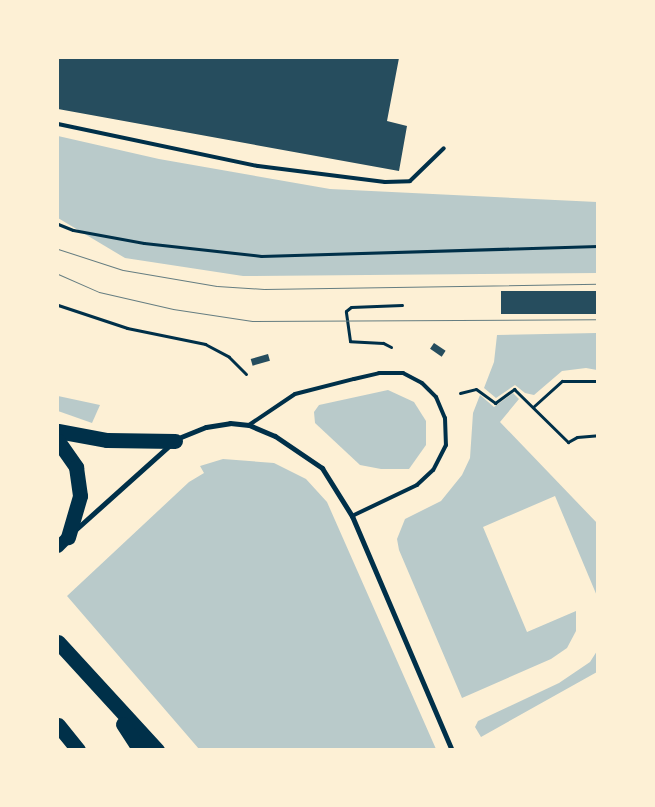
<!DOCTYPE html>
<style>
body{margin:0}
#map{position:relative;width:655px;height:807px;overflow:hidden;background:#fdf0d5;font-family:Lato,sans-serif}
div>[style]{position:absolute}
.green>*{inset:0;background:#b9caca}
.building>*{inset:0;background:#264d5e;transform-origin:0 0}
.path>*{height:3px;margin:-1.5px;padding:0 1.5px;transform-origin:1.5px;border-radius:1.5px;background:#003049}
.service>*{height:4px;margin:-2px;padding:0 2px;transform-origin:2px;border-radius:2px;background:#003049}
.minor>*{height:5px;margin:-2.5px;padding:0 2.5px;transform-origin:2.5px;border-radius:2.5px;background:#003049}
.primary>*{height:12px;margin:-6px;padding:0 6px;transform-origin:6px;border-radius:6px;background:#003049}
.motorway>*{height:15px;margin:-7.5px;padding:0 7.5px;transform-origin:7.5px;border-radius:7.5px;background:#003049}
.tram>*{height:1px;margin:-0.5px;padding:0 0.5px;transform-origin:0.5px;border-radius:0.5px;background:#657d81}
span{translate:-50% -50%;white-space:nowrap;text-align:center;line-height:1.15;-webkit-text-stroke:5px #fdf0d5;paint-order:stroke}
.frame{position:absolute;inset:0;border:59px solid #fdf0d5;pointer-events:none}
</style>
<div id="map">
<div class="green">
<div style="clip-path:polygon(58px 136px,159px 159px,330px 189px,597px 202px,597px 273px,243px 276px,125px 258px,58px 218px)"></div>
<div style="clip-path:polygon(597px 333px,597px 370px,586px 368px,562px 371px,534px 395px,525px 393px,515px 385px,496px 398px,484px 388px,494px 362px,497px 335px)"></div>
<div style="clip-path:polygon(388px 390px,414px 402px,426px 421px,426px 445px,409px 469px,381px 469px,360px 465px,315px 423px,314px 412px,319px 405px)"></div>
<div style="clip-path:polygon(513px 393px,519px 399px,500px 422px,597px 523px,597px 596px,555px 496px,483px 527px,527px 632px,576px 611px,576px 631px,567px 648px,551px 659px,462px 698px,399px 550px,397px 539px,405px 519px,441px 501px,462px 475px,470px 458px,473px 413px,480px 395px,494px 407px)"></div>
<div style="clip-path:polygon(58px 396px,100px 405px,92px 423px,58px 411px)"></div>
<div style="clip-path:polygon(223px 459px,274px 463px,306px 479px,327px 502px,436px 749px,199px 749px,67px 596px,189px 482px,204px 473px,200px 466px)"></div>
<div style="clip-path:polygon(597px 651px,597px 672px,481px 737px,475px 727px,478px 721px,559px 683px,590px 662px)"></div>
</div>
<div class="building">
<div style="clip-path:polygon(58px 58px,399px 58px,387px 121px,407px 126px,399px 171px,58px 109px)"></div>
<div style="left:598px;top:291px;width:23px;height:97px;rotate:90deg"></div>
<div style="left:434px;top:343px;width:14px;height:7px;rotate:34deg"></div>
<div style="left:268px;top:354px;width:7px;height:18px;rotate:74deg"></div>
</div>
<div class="path">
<div style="left:58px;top:224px;width:16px;rotate:22deg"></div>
<div style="left:73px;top:230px;width:72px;rotate:10.4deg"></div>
<div style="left:144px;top:243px;width:118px;rotate:6.3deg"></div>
<div style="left:261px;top:256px;width:337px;rotate:-1.7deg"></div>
<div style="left:58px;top:305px;width:73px;rotate:18.4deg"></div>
<div style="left:127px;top:328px;width:80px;rotate:11.6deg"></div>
<div style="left:205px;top:344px;width:27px;rotate:28deg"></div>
<div style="left:229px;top:357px;width:24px;rotate:45deg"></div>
<div style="left:391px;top:347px;width:9px;rotate:-153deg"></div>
<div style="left:383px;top:343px;width:33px;rotate:-177deg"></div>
<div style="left:350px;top:341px;width:30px;rotate:-98deg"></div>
<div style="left:346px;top:311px;width:6px;rotate:-39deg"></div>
<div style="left:351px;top:307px;width:51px;rotate:-2.2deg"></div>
<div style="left:460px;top:393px;width:16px;rotate:-14deg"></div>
<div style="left:476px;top:389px;width:24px;rotate:36deg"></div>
<div style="left:495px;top:403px;width:24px;rotate:-36deg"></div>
<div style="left:514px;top:389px;width:76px;rotate:44.5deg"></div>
<div style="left:568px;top:442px;width:10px;rotate:-29deg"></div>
<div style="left:577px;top:437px;width:21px;rotate:-5deg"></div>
<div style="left:533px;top:407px;width:39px;rotate:-42deg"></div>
<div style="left:562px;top:381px;width:36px"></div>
</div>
<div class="service">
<div style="left:58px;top:124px;width:204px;rotate:11.9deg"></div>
<div style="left:258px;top:166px;width:128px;rotate:7.2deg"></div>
<div style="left:385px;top:182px;width:25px;rotate:-2deg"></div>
<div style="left:410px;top:181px;width:47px;rotate:-44.1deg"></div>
<div style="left:249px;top:425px;width:55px;rotate:-34deg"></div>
<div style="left:295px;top:394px;width:61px;rotate:-14.3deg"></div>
<div style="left:354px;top:379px;width:26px;rotate:-13deg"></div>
<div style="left:379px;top:373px;width:24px"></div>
<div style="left:403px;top:373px;width:21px;rotate:28deg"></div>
<div style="left:422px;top:383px;width:20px;rotate:45deg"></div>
<div style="left:436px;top:397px;width:23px;rotate:67deg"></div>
<div style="left:445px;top:418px;width:27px;rotate:88deg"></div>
<div style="left:446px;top:445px;width:28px;rotate:117deg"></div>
<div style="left:433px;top:470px;width:22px;rotate:137deg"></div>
<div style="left:417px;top:485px;width:72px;rotate:154.5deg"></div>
</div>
<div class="minor">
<div style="left:176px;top:439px;width:32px;rotate:-22deg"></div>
<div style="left:206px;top:427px;width:24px;rotate:-9deg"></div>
<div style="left:230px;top:423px;width:19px;rotate:6deg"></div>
<div style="left:249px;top:425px;width:28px;rotate:23deg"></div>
<div style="left:275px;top:436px;width:57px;rotate:34.2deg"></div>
<div style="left:322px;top:468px;width:57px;rotate:58deg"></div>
<div style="left:352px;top:516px;width:254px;rotate:66.9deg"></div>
<div style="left:74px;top:531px;width:129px;rotate:-41.9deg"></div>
</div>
<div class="primary">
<div style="left:58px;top:547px;width:14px;rotate:-45deg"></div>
</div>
<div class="motorway">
<div style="left:58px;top:431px;width:50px;rotate:10.4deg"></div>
<div style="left:107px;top:440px;width:68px;rotate:0.8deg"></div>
<div style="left:58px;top:441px;width:32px;rotate:55deg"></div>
<div style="left:76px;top:467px;width:29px;rotate:82deg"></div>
<div style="left:80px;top:496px;width:43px;rotate:106.3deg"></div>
<div style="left:58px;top:642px;width:147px;rotate:47.5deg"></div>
<div style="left:123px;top:724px;width:31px;rotate:57deg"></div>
<div style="left:58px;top:725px;width:32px;rotate:51deg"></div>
</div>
<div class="tram">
<div style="left:58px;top:249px;width:68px;rotate:17.9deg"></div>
<div style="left:123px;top:270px;width:95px;rotate:9.7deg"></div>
<div style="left:217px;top:286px;width:47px;rotate:3.7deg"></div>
<div style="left:264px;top:289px;width:334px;rotate:-0.9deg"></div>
<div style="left:58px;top:274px;width:45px;rotate:23.7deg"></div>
<div style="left:99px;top:292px;width:76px;rotate:12.9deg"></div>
<div style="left:173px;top:309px;width:80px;rotate:8.6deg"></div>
<div style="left:252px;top:321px;width:346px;rotate:-0.3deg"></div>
</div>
<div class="frame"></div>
</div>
